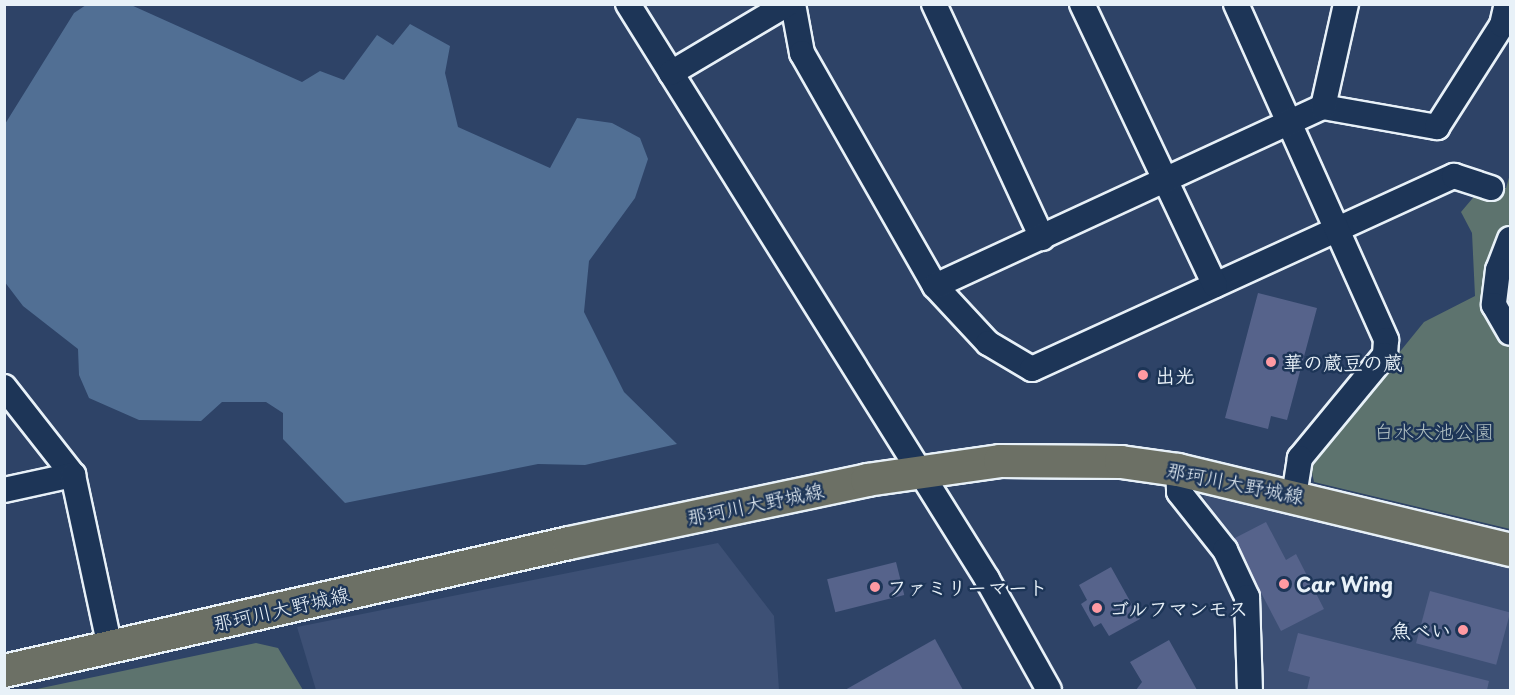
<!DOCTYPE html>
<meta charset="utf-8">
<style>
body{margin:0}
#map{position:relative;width:1515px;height:695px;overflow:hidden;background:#2e4367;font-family:"Playpen Sans","Klee One",sans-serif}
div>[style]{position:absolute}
.built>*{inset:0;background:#3d5075}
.green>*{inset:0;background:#5d736e}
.water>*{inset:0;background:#516f94}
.building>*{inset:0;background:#56638b;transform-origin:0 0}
.roads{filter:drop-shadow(2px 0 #e8f1f8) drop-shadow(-2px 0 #e8f1f8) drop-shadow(0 2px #e8f1f8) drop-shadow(0 -2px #e8f1f8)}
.minor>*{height:24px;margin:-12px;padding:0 12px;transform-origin:12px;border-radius:12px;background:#1d3557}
.major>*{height:32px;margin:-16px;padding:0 16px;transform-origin:16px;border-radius:16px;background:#6c7065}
.dots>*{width:16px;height:16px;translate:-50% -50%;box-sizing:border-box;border:3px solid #1d3557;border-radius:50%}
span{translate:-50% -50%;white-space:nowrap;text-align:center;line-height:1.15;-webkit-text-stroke:5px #1d3557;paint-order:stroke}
.poi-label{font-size:20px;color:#e8f1f8;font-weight:700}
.left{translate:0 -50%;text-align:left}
.right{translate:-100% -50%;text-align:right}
.park-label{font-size:20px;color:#b0bfc1}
.street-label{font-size:20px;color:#e8f1f8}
.frame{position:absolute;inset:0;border:6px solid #e8f1f8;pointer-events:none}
</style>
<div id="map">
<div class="built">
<div style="clip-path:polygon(1199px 487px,1510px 565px,1510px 690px,1263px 690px,1261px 611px)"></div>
<div style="clip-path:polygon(718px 543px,774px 616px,779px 690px,316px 690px,297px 627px)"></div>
</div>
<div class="green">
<div style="clip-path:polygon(1510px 174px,1510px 529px,1314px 482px,1311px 468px,1325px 444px,1424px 322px,1475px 296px,1472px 233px,1461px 212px,1477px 193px,1506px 188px)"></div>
<div style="clip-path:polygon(256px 643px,278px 648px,303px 690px,32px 690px)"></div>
</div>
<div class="water">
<div style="clip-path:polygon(86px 5px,131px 5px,302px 82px,320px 71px,344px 80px,377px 35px,393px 45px,410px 24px,450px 46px,445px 73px,458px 127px,550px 168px,577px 118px,612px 123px,640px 138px,648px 159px,635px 198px,589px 261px,584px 312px,624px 392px,677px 444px,585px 465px,538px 464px,345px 503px,283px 439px,283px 413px,266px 402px,222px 402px,201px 421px,139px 420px,89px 398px,79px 375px,78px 349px,23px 306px,4px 281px,5px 124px,74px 13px)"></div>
</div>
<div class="building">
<div style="clip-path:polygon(1258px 293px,1317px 308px,1287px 420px,1271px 416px,1268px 429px,1225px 418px)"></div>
<div style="clip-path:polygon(1266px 522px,1286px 560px,1296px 554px,1324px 609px,1281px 631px,1233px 539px)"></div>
<div style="left:896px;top:562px;width:34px;height:71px;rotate:76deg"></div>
<div style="clip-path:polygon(1111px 567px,1140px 619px,1109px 636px,1101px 623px,1094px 627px,1081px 604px,1087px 600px,1079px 585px)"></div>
<div style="left:1430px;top:591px;width:83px;height:54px;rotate:15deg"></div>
<div style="clip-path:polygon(1298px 633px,1489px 681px,1487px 690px,1307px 690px,1310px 677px,1288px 671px)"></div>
<div style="clip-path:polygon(935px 639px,963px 690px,845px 690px)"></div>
<div style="clip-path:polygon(1169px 640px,1197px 690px,1136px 690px,1142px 682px,1130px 662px)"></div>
</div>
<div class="roads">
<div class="minor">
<div style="left:628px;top:4px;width:678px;rotate:58.02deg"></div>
<div style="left:987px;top:579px;width:127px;rotate:60.8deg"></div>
<div style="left:793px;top:4px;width:50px;rotate:79.6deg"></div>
<div style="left:802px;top:53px;width:268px;rotate:60.3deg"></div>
<div style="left:935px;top:286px;width:78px;rotate:47.1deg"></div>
<div style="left:988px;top:343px;width:51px;rotate:30.6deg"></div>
<div style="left:1032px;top:369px;width:464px;rotate:-24.6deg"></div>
<div style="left:1454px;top:176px;width:39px;rotate:18deg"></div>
<div style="left:934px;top:4px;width:258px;rotate:65.2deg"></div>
<div style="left:1082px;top:4px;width:311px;rotate:64.7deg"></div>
<div style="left:1236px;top:4px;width:368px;rotate:65.9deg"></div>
<div style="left:1386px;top:340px;width:15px;rotate:94deg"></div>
<div style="left:1385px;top:355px;width:134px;rotate:129.5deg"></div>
<div style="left:1300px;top:458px;width:36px;rotate:99deg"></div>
<div style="left:671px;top:73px;width:135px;rotate:-30.7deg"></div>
<div style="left:1323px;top:107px;width:116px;rotate:10deg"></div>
<div style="left:1437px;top:127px;width:121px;rotate:-57.5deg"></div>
<div style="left:1502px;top:25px;width:22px;rotate:-77deg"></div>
<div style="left:1510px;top:239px;width:33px;rotate:111deg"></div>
<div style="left:1498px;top:270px;width:35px;rotate:97deg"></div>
<div style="left:1494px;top:305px;width:32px;rotate:60deg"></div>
<div style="left:935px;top:286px;width:427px;rotate:-24.8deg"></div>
<div style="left:1323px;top:107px;width:106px;rotate:-77.4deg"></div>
<div style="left:4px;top:387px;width:112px;rotate:51.9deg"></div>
<div style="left:1178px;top:470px;width:22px;rotate:87deg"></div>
<div style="left:1179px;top:492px;width:74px;rotate:51.6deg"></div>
<div style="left:1225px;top:550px;width:52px;rotate:64.9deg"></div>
<div style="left:1247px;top:597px;width:93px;rotate:88.2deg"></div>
<div style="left:4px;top:490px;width:71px;rotate:-12.3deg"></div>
<div style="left:73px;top:475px;width:177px;rotate:77.9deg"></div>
</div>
<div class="major">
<div style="left:4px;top:671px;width:579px;rotate:-12.76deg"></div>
<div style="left:569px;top:543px;width:305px;rotate:-11.9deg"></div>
<div style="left:867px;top:480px;width:134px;rotate:-8.1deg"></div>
<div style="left:1000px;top:461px;width:121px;rotate:0.5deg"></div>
<div style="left:1121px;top:462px;width:58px;rotate:8deg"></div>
<div style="left:1178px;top:470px;width:342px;rotate:13.5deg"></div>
</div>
</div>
<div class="dots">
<div style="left:1271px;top:362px;background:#ff9aa2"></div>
<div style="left:1143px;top:375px;background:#ff9aa2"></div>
<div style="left:1284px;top:584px;background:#ff9aa2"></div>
<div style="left:875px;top:587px;background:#ff9aa2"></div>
<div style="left:1097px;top:608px;background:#ff9aa2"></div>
<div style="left:1463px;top:630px;background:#ff9aa2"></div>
</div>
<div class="poi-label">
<span class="left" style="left:1283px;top:362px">華の蔵豆の蔵</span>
<span class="left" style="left:1155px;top:375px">出光</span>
<span class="left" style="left:1296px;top:584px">Car Wing</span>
<span class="left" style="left:887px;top:587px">ファミリーマート</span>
<span class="left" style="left:1109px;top:608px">ゴルフマンモス</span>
<span class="right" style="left:1451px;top:630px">魚べい</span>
</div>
<div class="park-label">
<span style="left:1434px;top:431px">白水大池公園</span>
</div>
<div class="street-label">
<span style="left:1235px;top:483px;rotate:11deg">那珂川大野城線</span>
<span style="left:755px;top:504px;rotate:-12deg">那珂川大野城線</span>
<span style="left:281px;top:609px;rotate:-13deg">那珂川大野城線</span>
</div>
<div class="frame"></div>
</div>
